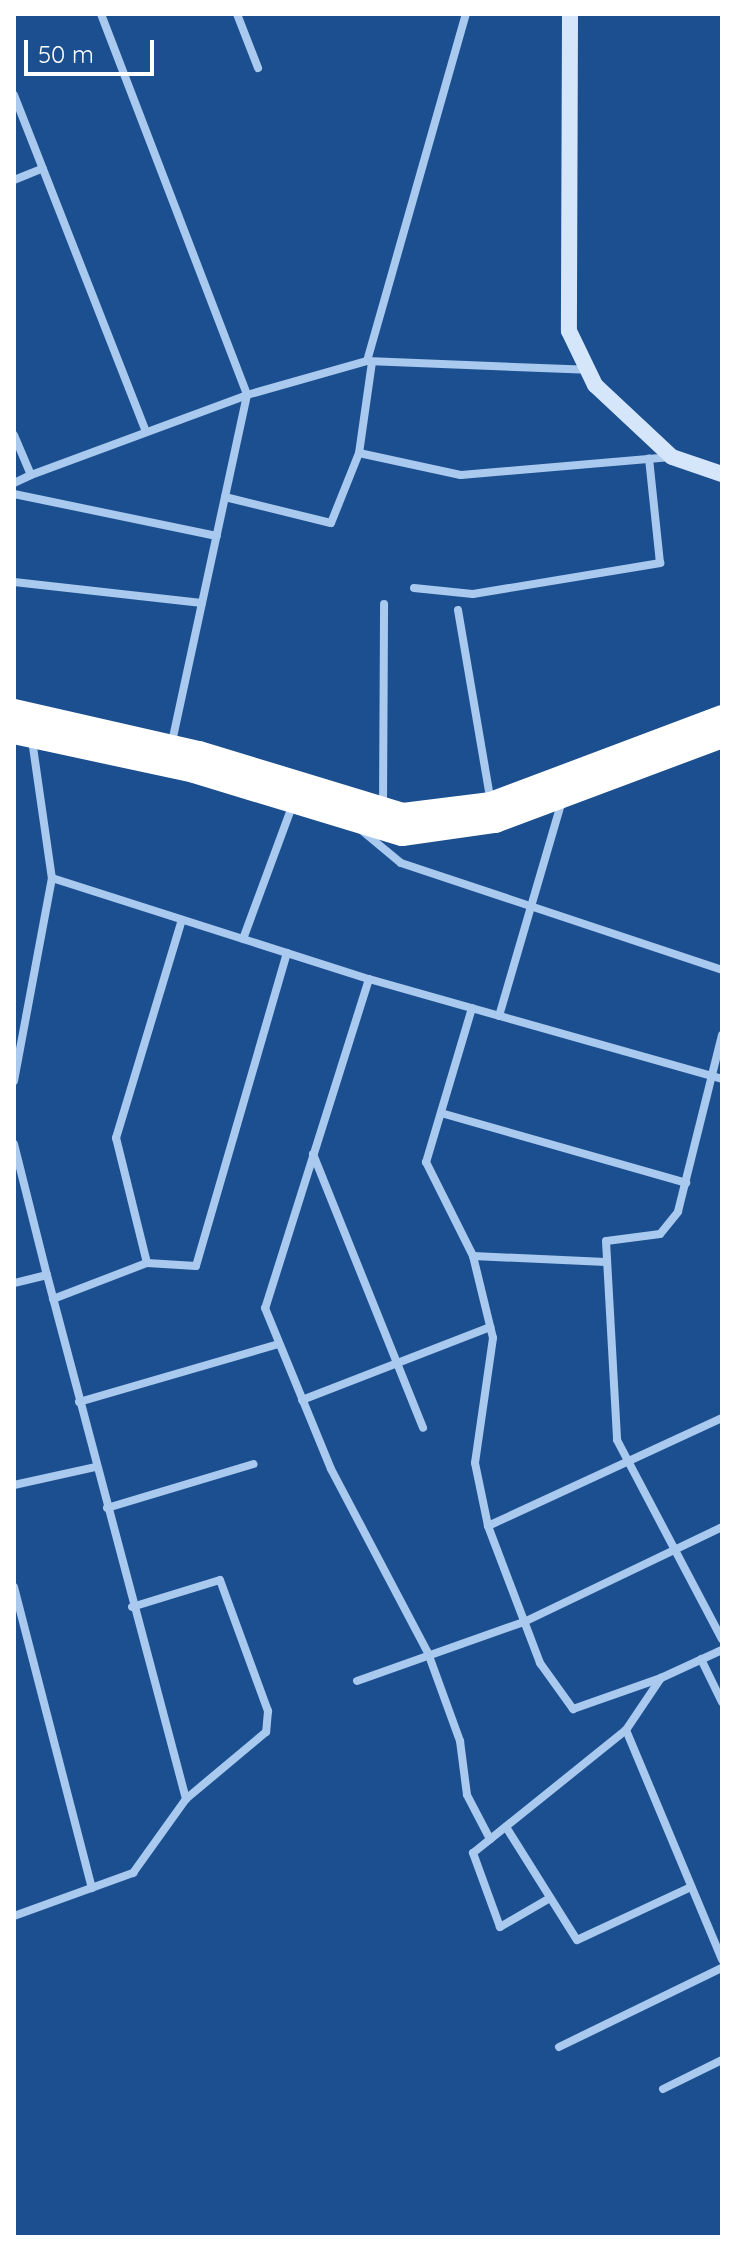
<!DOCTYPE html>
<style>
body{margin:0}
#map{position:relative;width:736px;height:2251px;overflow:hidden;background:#1b4f8f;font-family:Quicksand,sans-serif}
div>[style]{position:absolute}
.street>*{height:8px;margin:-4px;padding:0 4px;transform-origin:4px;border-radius:4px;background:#a9c9ee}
.secondary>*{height:16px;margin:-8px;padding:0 8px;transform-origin:8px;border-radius:8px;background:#d6e6fa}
.highway>*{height:24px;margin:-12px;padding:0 12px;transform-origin:12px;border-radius:12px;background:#fff}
span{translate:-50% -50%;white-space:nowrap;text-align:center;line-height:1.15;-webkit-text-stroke:8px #1b4f8f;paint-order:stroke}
.frame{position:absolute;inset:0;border:16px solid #fff;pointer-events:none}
.scale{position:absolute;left:24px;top:40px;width:130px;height:36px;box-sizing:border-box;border:4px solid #fff;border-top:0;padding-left:10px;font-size:24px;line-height:28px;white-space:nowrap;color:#fff;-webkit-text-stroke:6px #1b4f8f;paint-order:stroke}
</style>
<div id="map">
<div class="street">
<div style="left:101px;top:14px;width:408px;rotate:69deg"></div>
<div style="left:247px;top:395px;width:355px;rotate:102.2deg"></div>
<div style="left:237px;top:14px;width:58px;rotate:68.7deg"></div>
<div style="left:14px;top:95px;width:362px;rotate:68.6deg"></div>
<div style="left:14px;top:180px;width:31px;rotate:-22deg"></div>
<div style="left:367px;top:361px;width:361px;rotate:-74.1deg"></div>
<div style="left:372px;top:362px;width:92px;rotate:98.1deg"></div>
<div style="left:359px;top:453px;width:104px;rotate:12.2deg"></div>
<div style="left:461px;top:475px;width:211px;rotate:-4.9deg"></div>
<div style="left:14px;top:435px;width:43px;rotate:67deg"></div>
<div style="left:31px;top:475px;width:19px;rotate:155deg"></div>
<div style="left:31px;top:475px;width:230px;rotate:-20.3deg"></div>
<div style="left:247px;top:395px;width:125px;rotate:-15.8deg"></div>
<div style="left:367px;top:361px;width:220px;rotate:2.3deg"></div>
<div style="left:14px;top:494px;width:207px;rotate:11.7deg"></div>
<div style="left:225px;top:497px;width:109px;rotate:13.8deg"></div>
<div style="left:331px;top:523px;width:75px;rotate:-68.2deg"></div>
<div style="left:14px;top:582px;width:189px;rotate:6.4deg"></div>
<div style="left:414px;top:588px;width:59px;rotate:5.8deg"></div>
<div style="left:473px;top:594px;width:190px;rotate:-9.4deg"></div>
<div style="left:660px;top:563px;width:105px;rotate:-96deg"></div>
<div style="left:458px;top:610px;width:196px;rotate:80.3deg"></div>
<div style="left:32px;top:740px;width:139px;rotate:81.8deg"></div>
<div style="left:52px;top:878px;width:333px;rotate:17.7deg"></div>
<div style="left:369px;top:979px;width:367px;rotate:15.8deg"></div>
<div style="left:383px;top:807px;width:203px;rotate:-89.7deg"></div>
<div style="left:360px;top:829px;width:53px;rotate:39.7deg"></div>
<div style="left:401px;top:863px;width:338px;rotate:18.4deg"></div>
<div style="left:243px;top:939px;width:144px;rotate:-69.7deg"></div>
<div style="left:369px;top:979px;width:345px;rotate:107.5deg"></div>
<div style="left:265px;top:1308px;width:174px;rotate:67.7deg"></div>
<div style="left:331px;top:1469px;width:208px;rotate:62.2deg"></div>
<div style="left:428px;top:1653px;width:94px;rotate:70deg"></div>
<div style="left:460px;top:1741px;width:54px;rotate:82.6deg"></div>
<div style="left:467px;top:1795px;width:50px;rotate:62.4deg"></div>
<div style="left:472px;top:1008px;width:161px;rotate:106.6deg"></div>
<div style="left:426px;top:1162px;width:105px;rotate:63.4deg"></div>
<div style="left:473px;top:1256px;width:133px;rotate:2.6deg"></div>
<div style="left:499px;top:1016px;width:225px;rotate:-73.7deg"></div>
<div style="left:722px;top:1035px;width:182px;rotate:104deg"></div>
<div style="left:678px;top:1212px;width:28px;rotate:129deg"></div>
<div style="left:660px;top:1234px;width:54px;rotate:172.6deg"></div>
<div style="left:606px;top:1241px;width:199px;rotate:86.8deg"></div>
<div style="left:617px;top:1440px;width:225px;rotate:62.2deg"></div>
<div style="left:14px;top:1081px;width:207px;rotate:-79.4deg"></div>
<div style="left:441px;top:1113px;width:255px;rotate:15.9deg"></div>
<div style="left:14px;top:1144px;width:135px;rotate:75.9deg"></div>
<div style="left:47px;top:1275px;width:34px;rotate:166deg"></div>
<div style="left:313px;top:1154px;width:295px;rotate:68.1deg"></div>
<div style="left:473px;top:1256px;width:84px;rotate:76.3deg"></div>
<div style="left:493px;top:1338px;width:126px;rotate:98.2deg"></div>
<div style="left:475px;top:1463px;width:64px;rotate:78.3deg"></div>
<div style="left:488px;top:1526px;width:147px;rotate:69.2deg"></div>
<div style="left:540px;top:1663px;width:57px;rotate:54.3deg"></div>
<div style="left:573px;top:1709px;width:93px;rotate:-19.4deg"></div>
<div style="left:147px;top:1263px;width:129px;rotate:-103.9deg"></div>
<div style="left:116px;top:1138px;width:228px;rotate:-73.2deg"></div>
<div style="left:53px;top:1299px;width:101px;rotate:-21deg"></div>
<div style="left:147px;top:1263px;width:49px;rotate:3.5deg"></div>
<div style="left:196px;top:1266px;width:326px;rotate:-73.8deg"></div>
<div style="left:302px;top:1400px;width:202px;rotate:-21.2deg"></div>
<div style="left:79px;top:1402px;width:207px;rotate:-16.2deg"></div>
<div style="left:14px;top:1485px;width:84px;rotate:-12.4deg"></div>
<div style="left:107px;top:1508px;width:153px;rotate:-16.7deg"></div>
<div style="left:488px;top:1526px;width:258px;rotate:-24.8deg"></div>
<div style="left:14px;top:1587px;width:311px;rotate:75.5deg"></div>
<div style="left:132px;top:1607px;width:92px;rotate:-17.1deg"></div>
<div style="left:220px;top:1580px;width:140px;rotate:69.9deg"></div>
<div style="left:268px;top:1711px;width:21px;rotate:95deg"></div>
<div style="left:266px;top:1732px;width:104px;rotate:140.1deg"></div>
<div style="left:701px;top:1659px;width:48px;rotate:64deg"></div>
<div style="left:357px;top:1681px;width:177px;rotate:-19.5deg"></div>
<div style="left:524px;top:1622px;width:220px;rotate:-25.6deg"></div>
<div style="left:626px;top:1730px;width:249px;rotate:67.3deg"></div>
<div style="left:506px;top:1827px;width:133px;rotate:57.9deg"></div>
<div style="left:577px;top:1940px;width:126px;rotate:-24.9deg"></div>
<div style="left:550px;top:1898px;width:58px;rotate:149.9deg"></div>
<div style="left:500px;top:1927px;width:79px;rotate:-110deg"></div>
<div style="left:473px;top:1853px;width:196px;rotate:-38.8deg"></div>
<div style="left:626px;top:1730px;width:63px;rotate:-56.1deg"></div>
<div style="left:661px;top:1678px;width:67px;rotate:-24.7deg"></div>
<div style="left:14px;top:1916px;width:127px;rotate:-19.9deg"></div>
<div style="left:133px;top:1873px;width:91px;rotate:-54.4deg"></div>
<div style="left:186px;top:1799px;width:542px;rotate:-104.86deg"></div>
<div style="left:559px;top:2047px;width:181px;rotate:-25.9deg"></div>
<div style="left:663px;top:2089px;width:66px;rotate:-26.2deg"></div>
</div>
<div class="secondary">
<div style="left:570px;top:14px;width:317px;rotate:90.2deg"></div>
<div style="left:569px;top:331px;width:60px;rotate:64.3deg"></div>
<div style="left:595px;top:385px;width:105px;rotate:43.1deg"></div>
<div style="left:672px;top:457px;width:53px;rotate:18.8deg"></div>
</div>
<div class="highway">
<div style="left:14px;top:711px;width:190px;rotate:12.8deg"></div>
<div style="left:199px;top:753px;width:213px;rotate:16.9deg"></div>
<div style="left:403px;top:815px;width:89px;rotate:-7.1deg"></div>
<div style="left:491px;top:804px;width:247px;rotate:-20.6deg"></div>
<div style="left:14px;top:732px;width:184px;rotate:12.2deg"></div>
<div style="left:194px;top:771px;width:217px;rotate:16.9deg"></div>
<div style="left:402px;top:834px;width:94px;rotate:-8deg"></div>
<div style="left:495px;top:821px;width:242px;rotate:-20.5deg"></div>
</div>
<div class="frame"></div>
<div class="scale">50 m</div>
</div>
